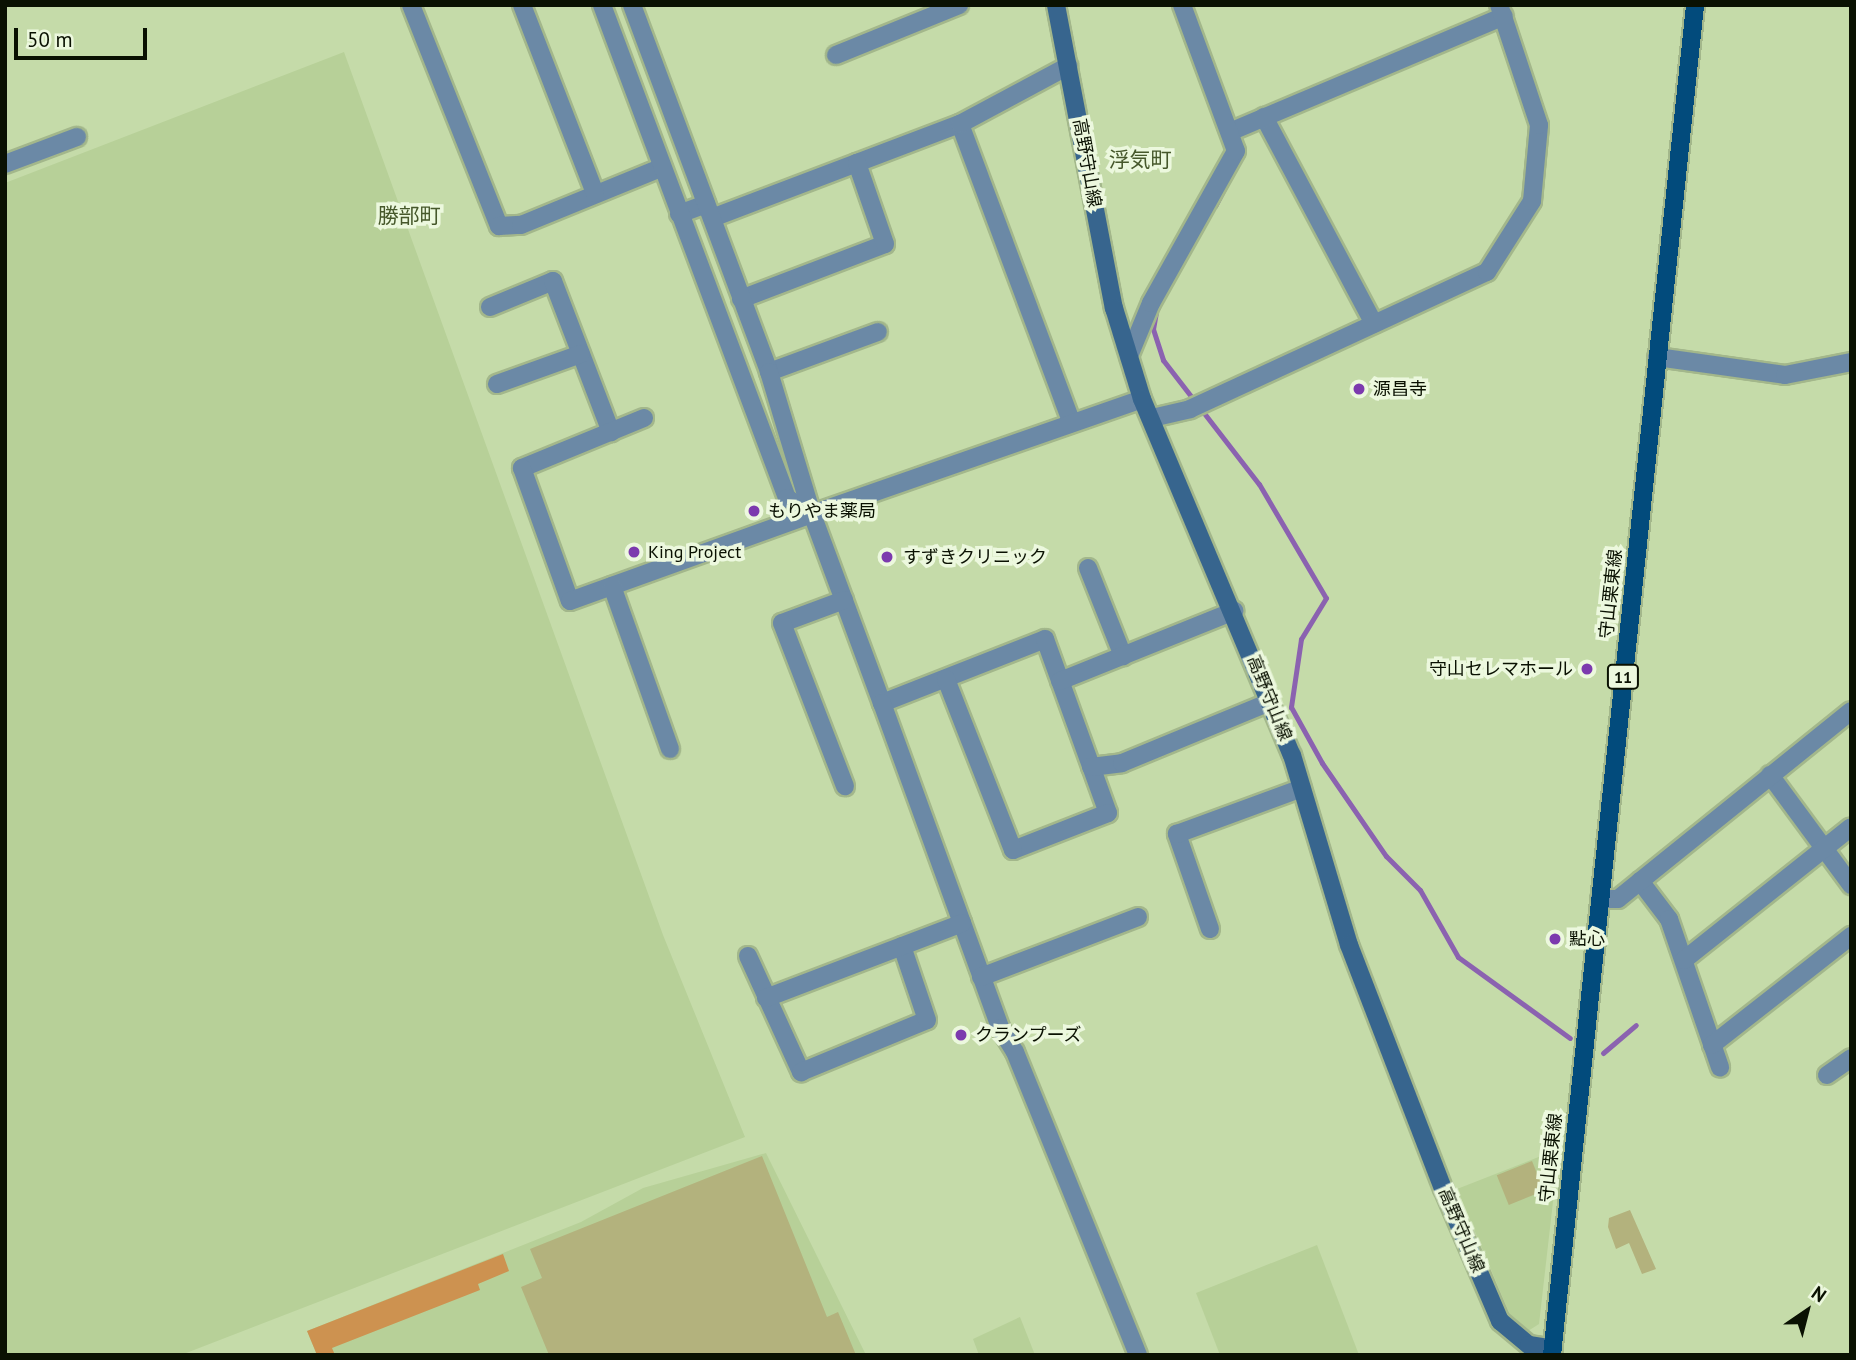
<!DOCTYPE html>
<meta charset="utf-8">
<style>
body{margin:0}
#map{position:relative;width:1856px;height:1360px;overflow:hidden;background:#c5dba9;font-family:"PT Sans","Noto Sans JP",sans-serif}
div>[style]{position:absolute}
.built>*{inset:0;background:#b7d098}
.green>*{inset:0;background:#cd9250}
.stream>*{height:5px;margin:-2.5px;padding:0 2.5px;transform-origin:2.5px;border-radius:2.5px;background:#8b62b0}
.building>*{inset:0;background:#b3b27d;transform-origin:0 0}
.roads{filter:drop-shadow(2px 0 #a3b78b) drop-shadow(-2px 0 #a3b78b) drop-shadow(0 2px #a3b78b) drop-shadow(0 -2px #a3b78b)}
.minor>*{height:18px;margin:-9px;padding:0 9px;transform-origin:9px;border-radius:9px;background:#6b89a6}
.tertiary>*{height:18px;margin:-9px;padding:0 9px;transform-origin:9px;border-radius:9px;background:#6b89a6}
.secondary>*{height:18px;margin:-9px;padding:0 9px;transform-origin:9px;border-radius:9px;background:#37658e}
.primary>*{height:18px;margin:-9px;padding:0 9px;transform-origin:9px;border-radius:9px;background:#024b7c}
.dots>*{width:19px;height:19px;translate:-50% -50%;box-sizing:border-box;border:4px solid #ecf8de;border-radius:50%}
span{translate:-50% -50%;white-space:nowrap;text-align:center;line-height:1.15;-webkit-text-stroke:7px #ecf8de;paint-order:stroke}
.shield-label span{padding:2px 5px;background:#ecf8de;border:2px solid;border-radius:5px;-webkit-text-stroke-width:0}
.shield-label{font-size:16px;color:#0a1102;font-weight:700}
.street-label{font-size:18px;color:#0a1102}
.poi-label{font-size:18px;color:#0a1102}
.left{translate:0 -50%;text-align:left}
.right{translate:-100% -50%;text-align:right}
.quarter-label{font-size:21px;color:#46582b}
.frame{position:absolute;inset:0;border:7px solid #0a1102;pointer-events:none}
.north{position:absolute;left:1772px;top:1276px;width:70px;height:70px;-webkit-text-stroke:5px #ecf8de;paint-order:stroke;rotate:35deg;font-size:19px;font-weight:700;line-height:28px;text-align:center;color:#0a1102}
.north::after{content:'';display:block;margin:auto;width:24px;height:32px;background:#0a1102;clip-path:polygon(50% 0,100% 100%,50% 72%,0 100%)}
.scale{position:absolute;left:14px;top:28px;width:133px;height:32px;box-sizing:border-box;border:4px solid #0a1102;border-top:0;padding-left:9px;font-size:21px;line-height:24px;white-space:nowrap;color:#0a1102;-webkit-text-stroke:5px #ecf8de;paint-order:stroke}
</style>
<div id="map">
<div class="built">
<div style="clip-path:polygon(344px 52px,663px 935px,745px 1137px,181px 1355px,5px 1355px,5px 183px)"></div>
<div style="clip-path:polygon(1559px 1149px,1539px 1324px,1528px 1331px,1511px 1317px,1457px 1189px)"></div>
<div style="clip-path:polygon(766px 1153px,866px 1355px,317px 1355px,307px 1331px,581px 1222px,643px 1188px)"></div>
<div style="clip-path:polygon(1317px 1245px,1359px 1355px,1220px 1355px,1196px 1293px)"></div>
<div style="clip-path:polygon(1020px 1317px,1035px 1355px,979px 1355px,973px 1339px)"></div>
</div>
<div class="green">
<div style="clip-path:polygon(503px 1254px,509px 1271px,478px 1284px,480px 1290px,332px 1348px,335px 1355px,317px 1355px,307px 1331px)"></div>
</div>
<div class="stream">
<div style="left:1215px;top:206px;width:56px;rotate:-62.5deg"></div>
<div style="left:1156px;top:312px;width:17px;rotate:100deg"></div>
<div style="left:1153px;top:329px;width:33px;rotate:72deg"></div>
<div style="left:1163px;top:360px;width:157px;rotate:52.3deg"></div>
<div style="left:1259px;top:484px;width:132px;rotate:59.6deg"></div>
<div style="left:1326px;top:598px;width:48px;rotate:121.4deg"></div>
<div style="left:1301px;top:639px;width:69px;rotate:98.4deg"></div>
<div style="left:1291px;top:707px;width:64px;rotate:61deg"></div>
<div style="left:1322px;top:763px;width:113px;rotate:55.5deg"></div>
<div style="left:1386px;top:856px;width:48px;rotate:45deg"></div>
<div style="left:1420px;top:890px;width:77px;rotate:60.4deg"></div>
<div style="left:1458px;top:957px;width:138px;rotate:35.9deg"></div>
<div style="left:1603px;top:1053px;width:43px;rotate:-40.3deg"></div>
</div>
<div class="building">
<div style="clip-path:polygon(762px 1156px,827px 1317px,838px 1312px,856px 1355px,549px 1355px,521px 1287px,542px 1278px,530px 1249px)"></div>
<div style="left:1532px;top:1161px;width:32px;height:38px;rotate:68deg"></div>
<div style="clip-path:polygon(1630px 1210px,1656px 1269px,1642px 1274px,1629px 1243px,1616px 1249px,1608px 1227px,1609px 1218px)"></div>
</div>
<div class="roads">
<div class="minor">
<div style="left:411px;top:5px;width:238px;rotate:68.3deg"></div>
<div style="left:499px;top:226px;width:22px;rotate:-3deg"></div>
<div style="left:521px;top:225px;width:151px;rotate:-22.2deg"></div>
<div style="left:522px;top:5px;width:202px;rotate:68.8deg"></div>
<div style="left:836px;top:55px;width:133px;rotate:-22.1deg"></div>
<div style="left:1264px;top:117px;width:234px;rotate:62deg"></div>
<div style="left:960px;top:124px;width:319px;rotate:69.5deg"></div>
<div style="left:1232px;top:131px;width:295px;rotate:-22.9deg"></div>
<div style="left:5px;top:164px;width:77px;rotate:-20.6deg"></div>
<div style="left:679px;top:214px;width:29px;rotate:-20deg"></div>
<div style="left:712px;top:218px;width:265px;rotate:-20.8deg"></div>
<div style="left:960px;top:124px;width:123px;rotate:-28.2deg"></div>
<div style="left:741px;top:299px;width:154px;rotate:-20.9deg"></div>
<div style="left:885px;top:244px;width:86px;rotate:-109.1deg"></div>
<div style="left:490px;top:307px;width:68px;rotate:-22.4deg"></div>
<div style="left:553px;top:281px;width:162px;rotate:69deg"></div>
<div style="left:1129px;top:356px;width:57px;rotate:-67.5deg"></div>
<div style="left:1151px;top:303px;width:174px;rotate:-60.8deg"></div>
<div style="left:1236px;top:151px;width:156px;rotate:-110.3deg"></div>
<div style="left:1657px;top:357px;width:129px;rotate:8deg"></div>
<div style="left:1785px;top:375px;width:67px;rotate:-11.1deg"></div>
<div style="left:769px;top:372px;width:116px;rotate:-20.2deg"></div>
<div style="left:497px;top:384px;width:89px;rotate:-19.7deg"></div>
<div style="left:644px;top:418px;width:132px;rotate:157.7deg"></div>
<div style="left:522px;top:468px;width:141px;rotate:70.2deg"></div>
<div style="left:570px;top:601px;width:257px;rotate:-19.8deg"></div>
<div style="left:812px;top:514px;width:202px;rotate:69.7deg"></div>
<div style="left:882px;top:703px;width:175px;rotate:-21.4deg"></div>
<div style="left:1045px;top:639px;width:185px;rotate:70.1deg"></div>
<div style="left:1108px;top:813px;width:102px;rotate:158.7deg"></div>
<div style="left:1013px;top:850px;width:184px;rotate:-111.4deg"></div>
<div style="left:1152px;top:418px;width:39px;rotate:-13deg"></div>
<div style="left:1190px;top:409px;width:327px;rotate:-24.8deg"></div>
<div style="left:1487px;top:272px;width:84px;rotate:-57.6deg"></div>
<div style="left:1532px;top:201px;width:76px;rotate:-84.7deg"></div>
<div style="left:1539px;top:125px;width:126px;rotate:-108.4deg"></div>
<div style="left:1088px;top:568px;width:95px;rotate:68.3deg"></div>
<div style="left:612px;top:586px;width:173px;rotate:70.4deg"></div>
<div style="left:844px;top:600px;width:66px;rotate:159.6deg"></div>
<div style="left:782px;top:623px;width:175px;rotate:68.9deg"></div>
<div style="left:1060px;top:681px;width:188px;rotate:-21.9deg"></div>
<div style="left:882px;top:703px;width:346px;rotate:70deg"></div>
<div style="left:1000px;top:1028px;width:28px;rotate:58deg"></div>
<div style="left:1015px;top:1052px;width:327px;rotate:67.9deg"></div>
<div style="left:1091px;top:767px;width:31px;rotate:-7deg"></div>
<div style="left:1122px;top:763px;width:160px;rotate:-22.4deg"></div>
<div style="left:1770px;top:775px;width:137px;rotate:53.6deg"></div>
<div style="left:1640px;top:881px;width:48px;rotate:52.7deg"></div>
<div style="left:1669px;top:919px;width:157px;rotate:71deg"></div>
<div style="left:1600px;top:899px;width:18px"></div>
<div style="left:1618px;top:899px;width:299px;rotate:-38.9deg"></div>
<div style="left:1210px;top:929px;width:101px;rotate:-109.2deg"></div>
<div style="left:1177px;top:834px;width:133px;rotate:-20.2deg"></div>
<div style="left:748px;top:956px;width:128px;rotate:65.4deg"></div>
<div style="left:801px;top:1072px;width:136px;rotate:-22.4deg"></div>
<div style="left:927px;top:1020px;width:78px;rotate:-108.7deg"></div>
<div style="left:1684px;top:960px;width:213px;rotate:-38.5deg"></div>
<div style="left:981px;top:977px;width:168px;rotate:-20.9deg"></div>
<div style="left:766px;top:998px;width:210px;rotate:-20.9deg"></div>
<div style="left:1712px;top:1045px;width:177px;rotate:-38.1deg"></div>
<div style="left:1827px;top:1075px;width:29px;rotate:-35deg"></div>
</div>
<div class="tertiary">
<div style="left:602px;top:5px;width:527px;rotate:69.43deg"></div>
<div style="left:787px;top:498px;width:30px;rotate:33deg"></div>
<div style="left:632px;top:5px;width:392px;rotate:69.5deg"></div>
<div style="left:769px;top:372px;width:148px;rotate:73.2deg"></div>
<div style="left:812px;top:514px;width:349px;rotate:-19.2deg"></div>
</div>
<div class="secondary">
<div style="left:1056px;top:5px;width:309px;rotate:79.2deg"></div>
<div style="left:1114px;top:308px;width:95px;rotate:72.9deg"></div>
<div style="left:1142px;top:399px;width:386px;rotate:67.2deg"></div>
<div style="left:1292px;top:755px;width:198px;rotate:73.3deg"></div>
<div style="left:1349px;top:945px;width:261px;rotate:68.9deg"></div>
<div style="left:1443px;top:1188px;width:145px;rotate:66.8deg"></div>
<div style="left:1500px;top:1321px;width:38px;rotate:40deg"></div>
<div style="left:1529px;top:1345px;width:24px;rotate:9deg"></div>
</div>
<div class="primary">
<div style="left:1552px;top:1355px;width:1358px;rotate:-83.95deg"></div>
</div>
</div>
<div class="dots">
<div style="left:1359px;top:389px;background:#7c3aae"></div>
<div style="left:754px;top:511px;background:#7c3aae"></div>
<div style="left:634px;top:552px;background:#7c3aae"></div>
<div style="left:887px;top:557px;background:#7c3aae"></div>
<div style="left:1587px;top:669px;background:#7c3aae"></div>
<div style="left:1555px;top:939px;background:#7c3aae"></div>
<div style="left:961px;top:1035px;background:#7c3aae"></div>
</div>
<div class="shield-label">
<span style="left:1623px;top:677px">11</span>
</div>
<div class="street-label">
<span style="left:1087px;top:163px;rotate:80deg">高野守山線</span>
<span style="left:1611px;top:594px;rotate:-84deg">守山栗東線</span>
<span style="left:1269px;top:698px;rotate:68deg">高野守山線</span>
<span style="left:1551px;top:1158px;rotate:-84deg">守山栗東線</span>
<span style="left:1461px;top:1230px;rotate:67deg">高野守山線</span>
</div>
<div class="poi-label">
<span class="left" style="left:1373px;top:389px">源昌寺</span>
<span class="left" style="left:768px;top:511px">もりやま薬局</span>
<span class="left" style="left:648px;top:552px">King Project</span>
<span class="left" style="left:903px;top:557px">すずきクリニック</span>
<span class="right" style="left:1573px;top:669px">守山セレマホール</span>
<span class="left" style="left:1569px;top:939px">點心</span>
<span class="left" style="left:975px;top:1035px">クランプーズ</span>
</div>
<div class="quarter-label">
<span style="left:1140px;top:160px">浮気町</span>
<span style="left:409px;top:216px">勝部町</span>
</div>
<div class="frame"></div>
<div class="north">N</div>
<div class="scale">50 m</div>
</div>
